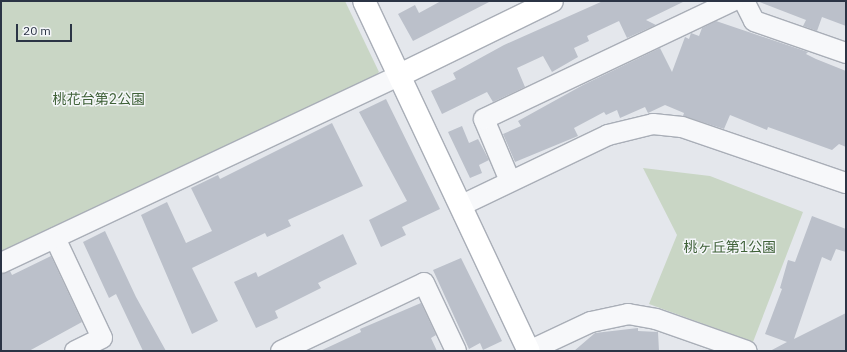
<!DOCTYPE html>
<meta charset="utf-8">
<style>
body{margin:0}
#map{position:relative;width:847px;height:352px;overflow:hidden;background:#e4e7ec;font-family:"IBM Plex Sans","Noto Sans JP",sans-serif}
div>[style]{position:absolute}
.green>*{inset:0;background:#c9d6c5}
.building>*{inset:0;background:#bbc0ca}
.roads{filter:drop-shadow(1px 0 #a9aeb7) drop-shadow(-1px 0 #a9aeb7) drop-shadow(0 1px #a9aeb7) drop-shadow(0 -1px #a9aeb7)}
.street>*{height:20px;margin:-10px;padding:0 10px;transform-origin:10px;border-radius:10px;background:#f7f8fa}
.secondary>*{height:22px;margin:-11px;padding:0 11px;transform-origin:11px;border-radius:11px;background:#fff}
span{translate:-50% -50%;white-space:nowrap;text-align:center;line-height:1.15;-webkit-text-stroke:3px #f4f6f9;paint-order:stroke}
.park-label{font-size:14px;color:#3f6138}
.frame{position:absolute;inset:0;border:2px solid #2b3445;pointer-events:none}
.scale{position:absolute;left:16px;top:24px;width:56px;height:18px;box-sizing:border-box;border:2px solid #2b3445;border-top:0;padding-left:5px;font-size:12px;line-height:14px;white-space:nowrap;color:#2b3445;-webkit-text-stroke:3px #f4f6f9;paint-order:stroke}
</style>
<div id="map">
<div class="green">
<div style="clip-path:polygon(1px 1px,345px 1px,379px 72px,372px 79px,1px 254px)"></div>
<div style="clip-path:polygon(643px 168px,710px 176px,803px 212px,753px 342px,649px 304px,677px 235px)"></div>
</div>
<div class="building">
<div style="clip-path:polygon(441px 1px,491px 1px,413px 41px,398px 14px,415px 5px,419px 13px)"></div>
<div style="clip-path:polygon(603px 1px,685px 1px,646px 20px,656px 25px,627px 38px,619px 21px,587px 36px,589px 41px,574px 48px,578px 57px,552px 72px,543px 56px,517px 68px,525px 87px,493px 102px,487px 92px,442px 114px,431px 91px,456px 79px,453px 73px,504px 45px)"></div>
<div style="clip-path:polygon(757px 1px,846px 1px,846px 26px,822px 17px,817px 31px,803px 26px,806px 20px)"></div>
<div style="clip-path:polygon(716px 21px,808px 52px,806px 54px,816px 59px,846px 71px,846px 147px,839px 144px,832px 150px,768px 127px,767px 130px,730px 115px,724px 129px,683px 116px,684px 113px,665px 105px,648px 113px,645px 107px,620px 118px,617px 110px,606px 115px,604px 112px,574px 128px,578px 136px,515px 162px,503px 134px,521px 126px,518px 121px,583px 85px,660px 48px,672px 72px,685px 37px,689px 39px,691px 33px,699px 36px,702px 28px)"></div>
<div style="clip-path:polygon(386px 99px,440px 209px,402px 227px,406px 235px,381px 247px,369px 220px,407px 201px,359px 112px)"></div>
<div style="clip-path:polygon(332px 123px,363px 186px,288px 220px,291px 226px,267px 237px,265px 233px,192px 268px,218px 321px,192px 334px,141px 215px,167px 202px,186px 243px,212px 231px,191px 188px,218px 175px,220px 179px)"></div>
<div style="clip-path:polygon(462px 126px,469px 143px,478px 139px,489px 160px,479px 165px,482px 173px,470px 178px,448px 132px)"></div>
<div style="clip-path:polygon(812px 216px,846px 229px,846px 252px,836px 249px,831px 261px,822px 257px,794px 339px,846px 313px,846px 351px,770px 351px,787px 342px,765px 334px,782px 289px,780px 288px,788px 260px,795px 262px)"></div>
<div style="clip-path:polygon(105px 231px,136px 297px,166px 351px,143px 351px,116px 294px,109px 298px,83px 242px)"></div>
<div style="clip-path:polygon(343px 234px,357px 264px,318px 283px,321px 288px,275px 311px,278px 318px,256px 328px,234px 282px,256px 272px,258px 277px)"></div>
<div style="clip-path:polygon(51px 256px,82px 322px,29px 351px,1px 351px,1px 274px,10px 271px,12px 275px)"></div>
<div style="clip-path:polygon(461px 258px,502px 341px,483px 350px,480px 343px,469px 349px,433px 270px)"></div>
<div style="clip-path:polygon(421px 303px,436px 335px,431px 338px,437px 351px,320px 351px,361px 332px,360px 329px)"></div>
<div style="clip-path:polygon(638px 328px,638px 331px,658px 332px,659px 351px,574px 351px,595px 333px)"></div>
</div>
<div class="roads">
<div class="street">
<div style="left:744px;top:1px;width:22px;rotate:63deg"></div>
<div style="left:754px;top:21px;width:97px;rotate:19.2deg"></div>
<div style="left:510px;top:181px;width:67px;rotate:-112.8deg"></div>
<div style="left:484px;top:119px;width:275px;rotate:-25.4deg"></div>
<div style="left:462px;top:205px;width:162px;rotate:-25.6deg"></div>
<div style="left:608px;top:135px;width:46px;rotate:-13.7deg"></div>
<div style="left:653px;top:124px;width:29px;rotate:6deg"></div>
<div style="left:682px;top:127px;width:173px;rotate:18.9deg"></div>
<div style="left:55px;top:238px;width:110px;rotate:64.8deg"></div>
<div style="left:102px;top:338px;width:30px;rotate:154deg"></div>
<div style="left:1px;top:263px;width:441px;rotate:-25.2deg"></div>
<div style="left:281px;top:351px;width:158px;rotate:-25.4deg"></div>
<div style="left:424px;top:283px;width:75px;rotate:64.8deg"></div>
<div style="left:529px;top:351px;width:68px;rotate:-25.1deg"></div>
<div style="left:591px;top:322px;width:38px;rotate:-12deg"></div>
<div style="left:628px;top:314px;width:28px;rotate:10deg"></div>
<div style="left:656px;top:319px;width:96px;rotate:19.4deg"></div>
</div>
<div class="secondary">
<div style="left:364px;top:1px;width:387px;rotate:64.8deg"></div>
<div style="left:400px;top:75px;width:169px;rotate:-26deg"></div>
</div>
</div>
<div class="park-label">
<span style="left:99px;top:99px">桃花台第2公園</span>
<span style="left:730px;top:247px">桃ヶ丘第1公園</span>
</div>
<div class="frame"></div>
<div class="scale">20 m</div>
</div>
